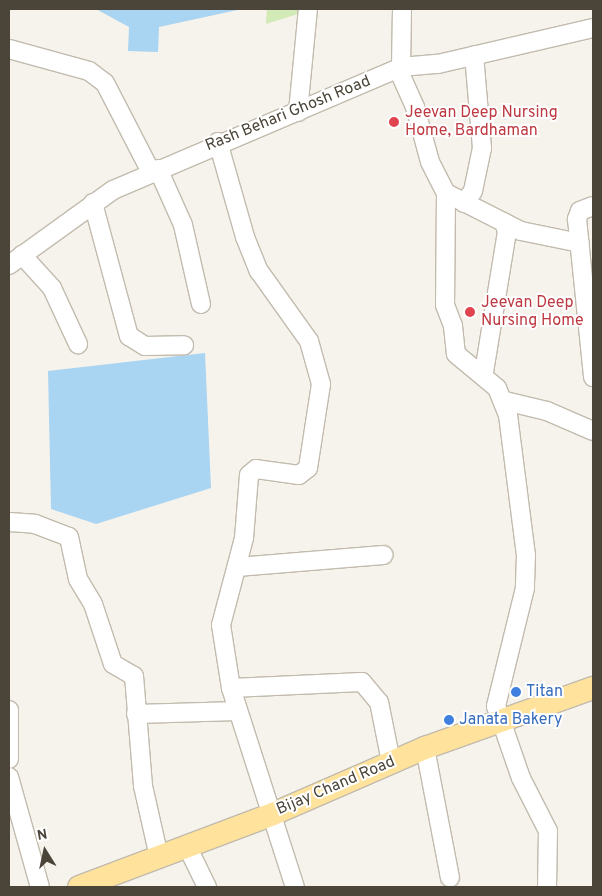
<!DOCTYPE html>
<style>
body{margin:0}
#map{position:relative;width:602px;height:896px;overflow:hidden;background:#f6f3ec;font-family:Overpass,sans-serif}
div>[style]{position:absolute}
.green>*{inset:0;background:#d2eab5}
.water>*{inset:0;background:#a9d4f2}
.roads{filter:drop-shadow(1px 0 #c2bbae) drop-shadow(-1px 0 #c2bbae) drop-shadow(0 1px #c2bbae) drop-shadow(0 -1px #c2bbae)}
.minor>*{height:18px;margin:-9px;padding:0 9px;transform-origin:9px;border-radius:9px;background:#fff}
.major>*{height:22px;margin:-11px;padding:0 11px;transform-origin:11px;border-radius:11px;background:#ffe39c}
.dots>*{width:14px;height:14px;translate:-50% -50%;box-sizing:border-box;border:2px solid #fff;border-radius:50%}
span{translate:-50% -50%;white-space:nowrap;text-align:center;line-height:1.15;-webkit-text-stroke:4px #fff;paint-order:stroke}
.health-label{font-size:16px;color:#be3a42}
.left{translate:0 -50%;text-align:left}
.street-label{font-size:16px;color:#4b4439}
.shop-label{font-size:16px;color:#366cbe}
.frame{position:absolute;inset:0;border:10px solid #4b4439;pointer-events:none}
.north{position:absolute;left:20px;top:826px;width:50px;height:50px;-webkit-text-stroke:4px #fff;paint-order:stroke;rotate:350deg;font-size:14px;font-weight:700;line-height:20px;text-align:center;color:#4b4439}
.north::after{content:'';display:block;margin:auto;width:18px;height:22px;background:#4b4439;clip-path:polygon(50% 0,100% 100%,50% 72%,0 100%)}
</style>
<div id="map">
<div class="green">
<div style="clip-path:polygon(267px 9px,314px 9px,266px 24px)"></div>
</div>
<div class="water">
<div style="clip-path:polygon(96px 9px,242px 9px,159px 27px,158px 52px,128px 51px,129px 27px)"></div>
<div style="clip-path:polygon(205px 353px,211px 488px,96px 524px,51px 509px,48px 371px)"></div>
</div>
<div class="roads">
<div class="minor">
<div style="left:9px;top:49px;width:83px;rotate:15.4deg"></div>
<div style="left:89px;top:71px;width:20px;rotate:37deg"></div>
<div style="left:105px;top:83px;width:100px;rotate:62.7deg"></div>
<div style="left:401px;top:67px;width:58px;rotate:-89deg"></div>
<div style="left:398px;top:69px;width:42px;rotate:65.9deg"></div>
<div style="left:415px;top:107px;width:57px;rotate:74.7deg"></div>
<div style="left:430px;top:162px;width:35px;rotate:63deg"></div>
<div style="left:446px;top:193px;width:84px;rotate:26.9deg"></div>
<div style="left:521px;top:231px;width:60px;rotate:11.5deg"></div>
<div style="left:298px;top:112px;width:103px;rotate:-84.5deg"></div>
<div style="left:218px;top:142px;width:99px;rotate:74.1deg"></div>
<div style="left:245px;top:237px;width:37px;rotate:68deg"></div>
<div style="left:259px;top:271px;width:86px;rotate:54.5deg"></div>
<div style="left:309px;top:341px;width:45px;rotate:74.4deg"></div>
<div style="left:321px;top:384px;width:85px;rotate:98.8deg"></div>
<div style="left:308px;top:468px;width:11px;rotate:142deg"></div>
<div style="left:299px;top:475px;width:43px;rotate:-172.1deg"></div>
<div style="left:256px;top:469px;width:9px;rotate:139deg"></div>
<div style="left:249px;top:475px;width:63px;rotate:94.5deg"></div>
<div style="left:244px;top:538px;width:90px;rotate:104.8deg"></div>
<div style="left:221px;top:625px;width:64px;rotate:81deg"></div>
<div style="left:231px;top:688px;width:209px;rotate:72.2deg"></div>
<div style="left:158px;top:169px;width:61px;rotate:65.9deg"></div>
<div style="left:183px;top:225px;width:81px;rotate:77.2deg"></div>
<div style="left:446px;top:193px;width:112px;rotate:90.5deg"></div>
<div style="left:445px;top:305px;width:22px;rotate:69deg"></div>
<div style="left:453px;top:326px;width:28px;rotate:84deg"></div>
<div style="left:456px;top:354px;width:53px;rotate:39.7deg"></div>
<div style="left:497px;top:388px;width:29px;rotate:68deg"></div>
<div style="left:508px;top:415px;width:141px;rotate:82.7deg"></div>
<div style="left:526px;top:555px;width:33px;rotate:92deg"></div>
<div style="left:525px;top:588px;width:122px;rotate:103.8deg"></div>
<div style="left:496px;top:706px;width:76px;rotate:70.9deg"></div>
<div style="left:521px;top:778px;width:59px;rotate:63deg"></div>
<div style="left:548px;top:831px;width:56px;rotate:91deg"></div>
<div style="left:93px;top:203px;width:138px;rotate:74.9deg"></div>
<div style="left:129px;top:336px;width:19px;rotate:32deg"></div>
<div style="left:145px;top:346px;width:39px;rotate:-1deg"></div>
<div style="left:464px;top:203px;width:15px;rotate:-53deg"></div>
<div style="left:473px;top:191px;width:44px;rotate:-78.2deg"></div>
<div style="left:482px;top:148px;width:93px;rotate:-94.9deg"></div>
<div style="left:593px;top:206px;width:14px;rotate:159deg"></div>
<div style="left:580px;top:211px;width:9px;rotate:111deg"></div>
<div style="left:577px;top:219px;width:159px;rotate:84.2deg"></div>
<div style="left:22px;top:255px;width:45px;rotate:47.7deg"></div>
<div style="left:52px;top:288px;width:62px;rotate:65.1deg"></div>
<div style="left:9px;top:265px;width:128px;rotate:-35.8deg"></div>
<div style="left:113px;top:190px;width:313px;rotate:-23.1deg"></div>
<div style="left:401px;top:67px;width:37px;rotate:-5deg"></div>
<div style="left:438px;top:64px;width:159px;rotate:-13.1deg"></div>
<div style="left:484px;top:372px;width:142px;rotate:-80.7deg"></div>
<div style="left:507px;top:232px;width:10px;rotate:-107deg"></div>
<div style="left:505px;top:401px;width:43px;rotate:13.4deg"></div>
<div style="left:547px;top:411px;width:50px;rotate:23.5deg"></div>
<div style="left:9px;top:522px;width:26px;rotate:4deg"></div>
<div style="left:35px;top:524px;width:36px;rotate:21deg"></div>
<div style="left:69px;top:537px;width:43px;rotate:77.9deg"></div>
<div style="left:78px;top:579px;width:29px;rotate:59deg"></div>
<div style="left:93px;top:604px;width:63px;rotate:71.6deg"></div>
<div style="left:113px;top:664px;width:24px;rotate:30deg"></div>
<div style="left:134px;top:676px;width:110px;rotate:85.3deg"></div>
<div style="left:143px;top:786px;width:73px;rotate:77.3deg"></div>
<div style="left:237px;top:567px;width:147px;rotate:-4.7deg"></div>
<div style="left:231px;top:688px;width:131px;rotate:-2.6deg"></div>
<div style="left:362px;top:682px;width:26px;rotate:50deg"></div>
<div style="left:379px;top:702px;width:61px;rotate:78.7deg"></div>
<div style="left:9px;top:710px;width:49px;rotate:90deg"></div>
<div style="left:136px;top:714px;width:102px;rotate:-1.7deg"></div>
<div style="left:425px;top:748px;width:132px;rotate:79.1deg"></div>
<div style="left:9px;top:777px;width:114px;rotate:74.3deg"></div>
<div style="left:187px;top:846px;width:46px;rotate:64deg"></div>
</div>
<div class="major">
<div style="left:79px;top:887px;width:207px;rotate:-20.6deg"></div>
<div style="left:273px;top:814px;width:166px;rotate:-23.5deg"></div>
<div style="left:425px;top:748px;width:178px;rotate:-19.7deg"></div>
</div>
</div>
<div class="dots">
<div style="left:394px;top:122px;background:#e0444e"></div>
<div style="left:470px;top:312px;background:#e0444e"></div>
<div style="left:516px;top:692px;background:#3f7fe0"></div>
<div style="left:449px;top:720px;background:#3f7fe0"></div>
</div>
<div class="health-label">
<span class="left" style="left:405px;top:122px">Jeevan Deep Nursing<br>Home, Bardhaman</span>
<span class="left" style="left:481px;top:312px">Jeevan Deep<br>Nursing Home</span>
</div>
<div class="street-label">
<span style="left:288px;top:114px;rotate:-22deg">Rash Behari Ghosh Road</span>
<span style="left:336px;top:786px;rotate:-23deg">Bijay Chand Road</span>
</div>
<div class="shop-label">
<span class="left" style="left:526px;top:692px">Titan</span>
<span class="left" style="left:459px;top:720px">Janata Bakery</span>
</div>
<div class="frame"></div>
<div class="north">N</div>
</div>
